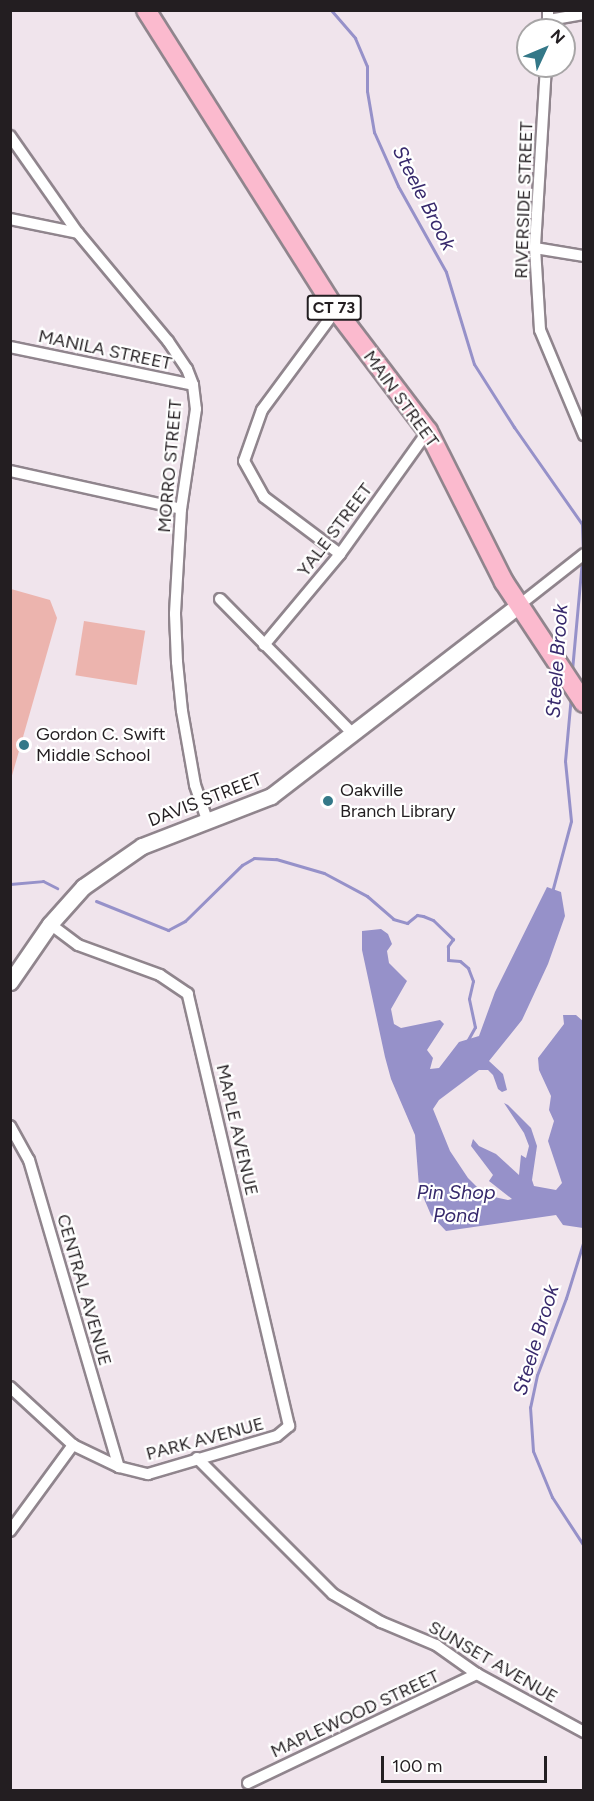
<!DOCTYPE html>
<style>
body{margin:0}
#map{position:relative;width:594px;height:1801px;overflow:hidden;background:#f0e4ec;font-family:Figtree,sans-serif}
div>[style]{position:absolute}
.green>*{inset:0;background:#ecb4ae;transform-origin:0 0}
.water>*{inset:0;background:#9691c9}
.stream>*{height:3px;margin:-1.5px;padding:0 1.5px;transform-origin:1.5px;border-radius:1.5px;background:#9691c9}
.roads{filter:drop-shadow(2px 0 #90858d) drop-shadow(-2px 0 #90858d) drop-shadow(0 2px #90858d) drop-shadow(0 -2px #90858d)}
.street>*{height:10px;margin:-5px;padding:0 5px;transform-origin:5px;border-radius:5px;background:#fff}
.secondary>*{height:15px;margin:-7.5px;padding:0 7.5px;transform-origin:7.5px;border-radius:7.5px;background:#fff}
.primary>*{height:18px;margin:-9px;padding:0 9px;transform-origin:9px;border-radius:9px;background:#fbbace}
.dots>*{width:16px;height:16px;translate:-50% -50%;box-sizing:border-box;border:3px solid #fff;border-radius:50%}
span{translate:-50% -50%;white-space:nowrap;text-align:center;line-height:1.15;-webkit-text-stroke:4.5px #fff;paint-order:stroke}
.shield-label span{padding:2px 4px;background:#fff;border:2px solid;border-radius:4px;-webkit-text-stroke-width:0}
.shield-label{font-size:16px;color:#231e21;font-weight:700}
.street-label{font-size:18px;color:#231e21}
.poi-label{font-size:18px;color:#231e21}
.left{translate:0 -50%;text-align:left}
.water-label{font-size:20px;color:#37296c;font-style:italic}
.frame{position:absolute;inset:0;border:12px solid #231e21;pointer-events:none}
.north{position:absolute;left:516px;top:18px;width:60px;height:60px;box-sizing:border-box;background:#fff;border:2px solid #a7a5a6;border-radius:50%;rotate:46deg;font-size:16px;font-weight:700;line-height:24px;text-align:center;color:#231e21}
.north::after{content:'';display:block;margin:auto;width:21px;height:27px;background:#347888;clip-path:polygon(50% 0,100% 100%,50% 72%,0 100%)}
.scale{position:absolute;left:381px;top:1756px;width:166px;height:27px;box-sizing:border-box;border:3px solid #231e21;border-top:0;padding-left:8px;font-size:18px;line-height:21px;white-space:nowrap;color:#231e21;-webkit-text-stroke:4px #fff;paint-order:stroke}
</style>
<div id="map">
<div class="green">
<div style="clip-path:polygon(11px 589px,50px 600px,57px 618px,11px 779px)"></div>
<div style="left:84px;top:621px;width:62px;height:55px;rotate:9deg"></div>
</div>
<div class="water">
<div style="clip-path:polygon(547px 887px,561px 892px,565px 916px,548px 964px,522px 1020px,489px 1061px,503px 1074px,507px 1090px,502px 1092px,498px 1089px,493px 1075px,488px 1070px,479px 1070px,439px 1100px,433px 1109px,450px 1151px,468px 1178px,485px 1195px,508px 1200px,512px 1199px,489px 1181px,493px 1175px,471px 1146px,473px 1139px,479px 1146px,496px 1154px,519px 1175px,521px 1155px,526px 1158px,529px 1146px,524px 1133px,504px 1103px,508px 1105px,531px 1128px,537px 1146px,532px 1180px,534px 1186px,556px 1190px,562px 1183px,548px 1141px,554px 1121px,549px 1110px,551px 1096px,539px 1070px,538px 1058px,564px 1024px,563px 1015px,576px 1015px,584px 1022px,583px 1228px,563px 1225px,556px 1215px,446px 1231px,431px 1215px,419px 1187px,415px 1135px,391px 1079px,385px 1057px,362px 950px,362px 931px,381px 929px,388px 934px,392px 944px,387px 951px,389px 963px,407px 981px,391px 1009px,394px 1024px,401px 1028px,440px 1020px,444px 1024px,427px 1050px,433px 1058px,430px 1069px,439px 1068px,459px 1042px,479px 1036px,495px 992px)"></div>
</div>
<div class="stream">
<div style="left:331px;top:10px;width:37px;rotate:49deg"></div>
<div style="left:355px;top:38px;width:30px;rotate:67deg"></div>
<div style="left:367px;top:66px;width:25px;rotate:90deg"></div>
<div style="left:367px;top:91px;width:42px;rotate:80.3deg"></div>
<div style="left:374px;top:132px;width:59px;rotate:66deg"></div>
<div style="left:398px;top:186px;width:98px;rotate:60.8deg"></div>
<div style="left:446px;top:272px;width:96px;rotate:73.1deg"></div>
<div style="left:474px;top:364px;width:75px;rotate:57.6deg"></div>
<div style="left:514px;top:427px;width:118px;rotate:55deg"></div>
<div style="left:582px;top:524px;width:27px;rotate:88deg"></div>
<div style="left:572px;top:670px;width:110px;rotate:-84.8deg"></div>
<div style="left:10px;top:884px;width:33px;rotate:-5deg"></div>
<div style="left:43px;top:881px;width:16px;rotate:27deg"></div>
<div style="left:552px;top:892px;width:73px;rotate:-75deg"></div>
<div style="left:571px;top:821px;width:60px;rotate:-95.7deg"></div>
<div style="left:565px;top:761px;width:66px;rotate:-84.8deg"></div>
<div style="left:96px;top:901px;width:78px;rotate:21.9deg"></div>
<div style="left:168px;top:930px;width:19px;rotate:-28deg"></div>
<div style="left:185px;top:921px;width:80px;rotate:-44.5deg"></div>
<div style="left:242px;top:865px;width:14px;rotate:-30deg"></div>
<div style="left:254px;top:858px;width:22px;rotate:3deg"></div>
<div style="left:276px;top:859px;width:50px;rotate:16.3deg"></div>
<div style="left:324px;top:873px;width:49px;rotate:28.1deg"></div>
<div style="left:367px;top:896px;width:35px;rotate:41deg"></div>
<div style="left:393px;top:919px;width:15px;rotate:16deg"></div>
<div style="left:407px;top:923px;width:13px;rotate:-39deg"></div>
<div style="left:417px;top:915px;width:6px;rotate:9deg"></div>
<div style="left:423px;top:916px;width:11px;rotate:22deg"></div>
<div style="left:433px;top:920px;width:28px;rotate:44deg"></div>
<div style="left:453px;top:939px;width:9px;rotate:126deg"></div>
<div style="left:448px;top:946px;width:14px;rotate:90deg"></div>
<div style="left:448px;top:960px;width:12px;rotate:5deg"></div>
<div style="left:460px;top:961px;width:11px;rotate:41deg"></div>
<div style="left:468px;top:968px;width:14px;rotate:69deg"></div>
<div style="left:473px;top:981px;width:18px;rotate:103deg"></div>
<div style="left:469px;top:999px;width:29px;rotate:78deg"></div>
<div style="left:475px;top:1027px;width:18px;rotate:119deg"></div>
<div style="left:584px;top:1240px;width:61px;rotate:107.2deg"></div>
<div style="left:566px;top:1298px;width:82px;rotate:110.6deg"></div>
<div style="left:537px;top:1375px;width:33px;rotate:102deg"></div>
<div style="left:530px;top:1407px;width:44px;rotate:86.1deg"></div>
<div style="left:533px;top:1451px;width:50px;rotate:67.6deg"></div>
<div style="left:552px;top:1497px;width:59px;rotate:56.9deg"></div>
</div>
<div class="roads">
<div class="street">
<div style="left:548px;top:10px;width:20px;rotate:90deg"></div>
<div style="left:549px;top:20px;width:36px;rotate:-10deg"></div>
<div style="left:546px;top:66px;width:182px;rotate:93.5deg"></div>
<div style="left:535px;top:248px;width:82px;rotate:86.5deg"></div>
<div style="left:540px;top:330px;width:114px;rotate:67.3deg"></div>
<div style="left:10px;top:136px;width:118px;rotate:55deg"></div>
<div style="left:78px;top:233px;width:141px;rotate:50.2deg"></div>
<div style="left:168px;top:341px;width:34px;rotate:56deg"></div>
<div style="left:187px;top:369px;width:17px;rotate:69deg"></div>
<div style="left:193px;top:385px;width:24px;rotate:83deg"></div>
<div style="left:196px;top:409px;width:101px;rotate:98.5deg"></div>
<div style="left:181px;top:509px;width:105px;rotate:93.3deg"></div>
<div style="left:175px;top:614px;width:48px;rotate:87.6deg"></div>
<div style="left:177px;top:662px;width:49px;rotate:84.2deg"></div>
<div style="left:182px;top:711px;width:75px;rotate:80deg"></div>
<div style="left:195px;top:785px;width:37px;rotate:71deg"></div>
<div style="left:10px;top:219px;width:69px;rotate:11.6deg"></div>
<div style="left:535px;top:248px;width:50px;rotate:9.3deg"></div>
<div style="left:336px;top:310px;width:124px;rotate:126.5deg"></div>
<div style="left:262px;top:410px;width:54px;rotate:109.4deg"></div>
<div style="left:244px;top:461px;width:41px;rotate:60.9deg"></div>
<div style="left:264px;top:497px;width:95px;rotate:36.9deg"></div>
<div style="left:10px;top:347px;width:187px;rotate:11.7deg"></div>
<div style="left:10px;top:471px;width:175px;rotate:12.5deg"></div>
<div style="left:220px;top:599px;width:191px;rotate:45.4deg"></div>
<div style="left:518px;top:606px;width:84px;rotate:-38.2deg"></div>
<div style="left:264px;top:645px;width:119px;rotate:-50.1deg"></div>
<div style="left:340px;top:554px;width:151px;rotate:-54.4deg"></div>
<div style="left:10px;top:1126px;width:39px;rotate:61deg"></div>
<div style="left:29px;top:1160px;width:320px;rotate:73.7deg"></div>
<div style="left:10px;top:1387px;width:86px;rotate:42.6deg"></div>
<div style="left:73px;top:1445px;width:51px;rotate:25.6deg"></div>
<div style="left:119px;top:1467px;width:30px;rotate:14deg"></div>
<div style="left:148px;top:1474px;width:134px;rotate:-16.4deg"></div>
<div style="left:277px;top:1436px;width:16px;rotate:-40deg"></div>
<div style="left:289px;top:1426px;width:444px;rotate:-103.2deg"></div>
<div style="left:188px;top:994px;width:34px;rotate:-146deg"></div>
<div style="left:160px;top:975px;width:87px;rotate:-159.9deg"></div>
<div style="left:78px;top:945px;width:35px;rotate:-143deg"></div>
<div style="left:197px;top:1458px;width:192px;rotate:45deg"></div>
<div style="left:333px;top:1594px;width:56px;rotate:30.3deg"></div>
<div style="left:381px;top:1622px;width:60px;rotate:22.7deg"></div>
<div style="left:436px;top:1645px;width:50px;rotate:35.3deg"></div>
<div style="left:477px;top:1674px;width:122px;rotate:28.5deg"></div>
<div style="left:10px;top:1531px;width:107px;rotate:-53.8deg"></div>
<div style="left:248px;top:1783px;width:254px;rotate:-25.5deg"></div>
</div>
<div class="secondary">
<div style="left:10px;top:982px;width:70px;rotate:-55.4deg"></div>
<div style="left:50px;top:924px;width:50px;rotate:-48.3deg"></div>
<div style="left:83px;top:887px;width:72px;rotate:-34.8deg"></div>
<div style="left:142px;top:846px;width:138px;rotate:-21.2deg"></div>
<div style="left:271px;top:796px;width:312px;rotate:-37.6deg"></div>
</div>
<div class="primary">
<div style="left:146px;top:10px;width:355px;rotate:57.7deg"></div>
<div style="left:336px;top:310px;width:152px;rotate:52.8deg"></div>
<div style="left:428px;top:431px;width:169px;rotate:63.3deg"></div>
<div style="left:504px;top:582px;width:145px;rotate:56.5deg"></div>
</div>
</div>
<div class="dots">
<div style="left:24px;top:745px;background:#347888"></div>
<div style="left:328px;top:801px;background:#347888"></div>
</div>
<div class="shield-label">
<span style="left:334px;top:308px">CT 73</span>
</div>
<div class="street-label">
<span style="left:524px;top:200px;rotate:-88deg">RIVERSIDE STREET</span>
<span style="left:105px;top:350px;rotate:12deg">MANILA STREET</span>
<span style="left:401px;top:399px;rotate:54deg">MAIN STREET</span>
<span style="left:170px;top:466px;rotate:-85deg">MORRO STREET</span>
<span style="left:335px;top:530px;rotate:-53deg">YALE STREET</span>
<span style="left:205px;top:800px;rotate:-21deg">DAVIS STREET</span>
<span style="left:237px;top:1130px;rotate:77deg">MAPLE AVENUE</span>
<span style="left:84px;top:1290px;rotate:74deg">CENTRAL AVENUE</span>
<span style="left:205px;top:1439px;rotate:-15deg">PARK AVENUE</span>
<span style="left:493px;top:1662px;rotate:30deg">SUNSET AVENUE</span>
<span style="left:355px;top:1714px;rotate:-25deg">MAPLEWOOD STREET</span>
</div>
<div class="poi-label">
<span class="left" style="left:36px;top:745px">Gordon C. Swift<br>Middle School</span>
<span class="left" style="left:340px;top:801px">Oakville<br>Branch Library</span>
</div>
<div class="water-label">
<span style="left:424px;top:198px;rotate:63deg">Steele Brook</span>
<span style="left:557px;top:661px;rotate:-86deg">Steele Brook</span>
<span style="left:456px;top:1204px">Pin Shop<br>Pond</span>
<span style="left:536px;top:1340px;rotate:-73deg">Steele Brook</span>
</div>
<div class="frame"></div>
<div class="north">N</div>
<div class="scale">100 m</div>
</div>
